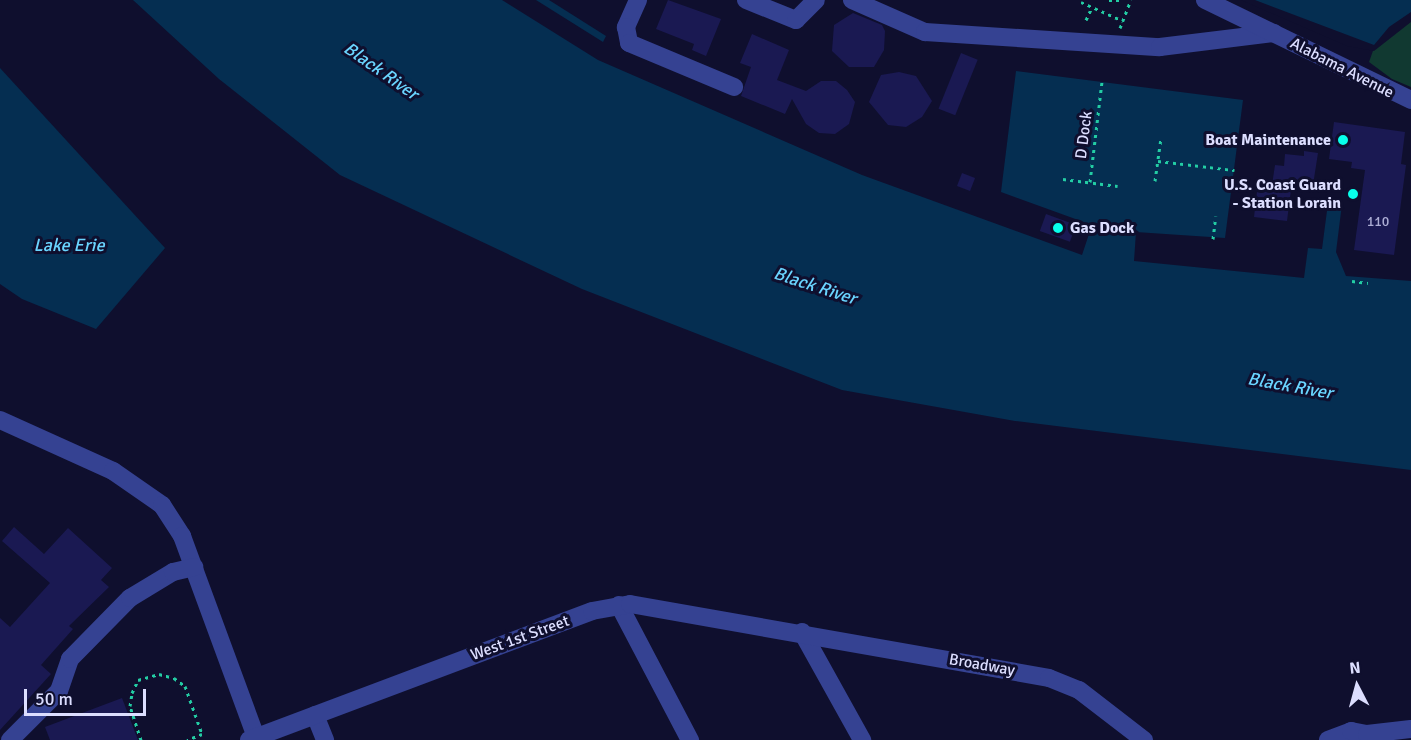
<!DOCTYPE html>
<style>
body{margin:0}
#map{position:relative;width:1411px;height:740px;overflow:hidden;background:#0f0f2e;font-family:Signika,sans-serif}
div>[style]{position:absolute}
.green>*{inset:0;background:#113931}
.water>*{inset:0;background:#052e51}
.pier>*{inset:0;background:#0f0f2e}
.building>*{inset:0;background:#1a1952;transform-origin:0 0}
.path>*{height:3px;margin-top:-1.5px;transform-origin:0;background:repeating-linear-gradient(90deg,#23cda4 0 3px,transparent 0 7.5px)}
.minor>*{height:18px;margin:-9px;padding:0 9px;transform-origin:9px;border-radius:9px;background:#354292}
.dots>*{width:16px;height:16px;translate:-50% -50%;box-sizing:border-box;border:3px solid #0f0f2e;border-radius:50%}
span{translate:-50% -50%;white-space:nowrap;text-align:center;line-height:1.15;-webkit-text-stroke:6px #0f0f2e;paint-order:stroke}
.number-label{font-size:14px;color:#acadd4}
.number-label span{-webkit-text-stroke-width:0}
.street-label{font-size:16px;color:#dcdeff}
.poi-label{font-size:16px;color:#dcdeff;font-weight:700}
.right{translate:-100% -50%;text-align:right}
.left{translate:0 -50%;text-align:left}
.water-label{font-size:18px;color:#6ad5ff;font-style:italic}
.north{position:absolute;left:1327px;top:656px;width:60px;height:60px;-webkit-text-stroke:4px #0f0f2e;paint-order:stroke;rotate:354deg;font-size:16px;font-weight:700;line-height:24px;text-align:center;color:#dcdeff}
.north::after{content:'';display:block;margin:auto;width:21px;height:27px;background:#dcdeff;clip-path:polygon(50% 0,100% 100%,50% 72%,0 100%)}
.scale{position:absolute;left:24px;top:689px;width:122px;height:27px;box-sizing:border-box;border:3px solid #dcdeff;border-top:0;padding-left:8px;font-size:18px;line-height:21px;white-space:nowrap;color:#dcdeff;-webkit-text-stroke:4px #0f0f2e;paint-order:stroke}
</style>
<div id="map">
<div class="green">
<div style="clip-path:polygon(1411px 19px,1411px 87px,1392px 79px,1369px 62px,1374px 48px)"></div>
</div>
<div class="water">
<div style="clip-path:polygon(133px 0,502px 0,598px 60px,862px 175px,1082px 255px,1092px 225px,1001px 192px,1016px 71px,1243px 100px,1225px 238px,1136px 232px,1134px 261px,1304px 278px,1308px 248px,1322px 249px,1328px 203px,1342px 204px,1336px 252px,1346px 276px,1411px 281px,1411px 470px,1015px 421px,842px 390px,582px 289px,340px 175px,219px 79px)"></div>
<div style="clip-path:polygon(536px 0,549px 0,606px 36px,603px 42px)"></div>
<div style="clip-path:polygon(1244px 0,1411px 0,1411px 19px,1374px 48px)"></div>
<div style="clip-path:polygon(0 68px,165px 248px,96px 329px,22px 299px,0 284px)"></div>
</div>
<div class="pier">
<div style="clip-path:polygon(1241px 0,1255px 0,1374px 45px,1389px 27px,1411px 12px,1411px 22px,1374px 51px,1347px 46px)"></div>
</div>
<div class="building">
<div style="clip-path:polygon(668px 0,721px 19px,706px 56px,692px 50px,694px 44px,656px 29px)"></div>
<div style="clip-path:polygon(853px 13px,882px 25px,885px 31px,884px 50px,874px 67px,849px 67px,832px 51px,834px 25px)"></div>
<div style="clip-path:polygon(752px 34px,789px 50px,777px 80px,806px 91px,821px 81px,836px 81px,847px 90px,855px 102px,849px 124px,835px 134px,819px 133px,806px 124px,792px 99px,785px 114px,741px 96px,751px 67px,740px 63px)"></div>
<div style="left:961px;top:53px;width:18px;height:60px;rotate:22deg"></div>
<div style="clip-path:polygon(899px 72px,916px 76px,932px 101px,922px 117px,906px 127px,888px 125px,869px 102px,881px 75px)"></div>
<div style="clip-path:polygon(1334px 122px,1405px 132px,1401px 164px,1406px 165px,1394px 255px,1354px 250px,1365px 170px,1351px 168px,1352px 162px,1329px 159px)"></div>
<div style="clip-path:polygon(1304px 151px,1318px 153px,1313px 185px,1292px 182px,1287px 221px,1254px 217px,1258px 183px,1272px 185px,1275px 165px,1284px 166px,1285px 154px,1304px 156px)"></div>
<div style="left:962px;top:173px;width:14px;height:14px;rotate:21deg"></div>
<div style="left:1046px;top:214px;width:32px;height:18px;rotate:20deg"></div>
<div style="clip-path:polygon(14px 527px,44px 554px,68px 528px,112px 568px,101px 580px,109px 587px,69px 626px,73px 629px,41px 665px,51px 674px,0 730px,0 618px,10px 627px,50px 583px,2px 541px)"></div>
<div style="clip-path:polygon(122px 698px,138px 740px,50px 740px,45px 727px)"></div>
</div>
<div class="path">
<div style="left:1109px;top:0;width:10px"></div>
<div style="left:1081px;top:2px;width:46px;rotate:24.3deg"></div>
<div style="left:1086px;top:20px;width:14px;rotate:-65deg"></div>
<div style="left:1120px;top:28px;width:30px;rotate:-69deg"></div>
<div style="left:1158px;top:161px;width:77px;rotate:6.8deg"></div>
<div style="left:1063px;top:179px;width:55px;rotate:7.3deg"></div>
<div style="left:1155px;top:181px;width:43px;rotate:-82.1deg"></div>
<div style="left:1090px;top:182px;width:101px;rotate:-83.2deg"></div>
<div style="left:1213px;top:239px;width:23px;rotate:-83deg"></div>
<div style="left:1352px;top:281px;width:16px;rotate:7deg"></div>
<div style="left:141px;top:740px;width:36px;rotate:-108deg"></div>
<div style="left:130px;top:706px;width:13px;rotate:-81deg"></div>
<div style="left:132px;top:693px;width:14px;rotate:-65deg"></div>
<div style="left:138px;top:680px;width:22px;rotate:-16deg"></div>
<div style="left:159px;top:674px;width:16px;rotate:15deg"></div>
<div style="left:174px;top:678px;width:14px;rotate:36deg"></div>
<div style="left:185px;top:686px;width:51px;rotate:70.5deg"></div>
<div style="left:202px;top:734px;width:16px;rotate:158deg"></div>
</div>
<div class="minor">
<div style="left:638px;top:0;width:30px;rotate:114deg"></div>
<div style="left:626px;top:27px;width:16px;rotate:79deg"></div>
<div style="left:629px;top:43px;width:114px;rotate:22.7deg"></div>
<div style="left:746px;top:0;width:54px;rotate:21.8deg"></div>
<div style="left:796px;top:20px;width:28px;rotate:-45deg"></div>
<div style="left:852px;top:0;width:80px;rotate:23.7deg"></div>
<div style="left:925px;top:32px;width:235px;rotate:3.7deg"></div>
<div style="left:1160px;top:47px;width:115px;rotate:-7deg"></div>
<div style="left:1205px;top:0;width:229px;rotate:25.9deg"></div>
<div style="left:0;top:420px;width:124px;rotate:24.3deg"></div>
<div style="left:113px;top:471px;width:60px;rotate:34.8deg"></div>
<div style="left:162px;top:505px;width:37px;rotate:57deg"></div>
<div style="left:182px;top:536px;width:214px;rotate:69.8deg"></div>
<div style="left:619px;top:605px;width:153px;rotate:62.3deg"></div>
<div style="left:802px;top:632px;width:124px;rotate:60.9deg"></div>
<div style="left:315px;top:715px;width:27px;rotate:68deg"></div>
<div style="left:10px;top:740px;width:69px;rotate:-45deg"></div>
<div style="left:59px;top:691px;width:34px;rotate:-71deg"></div>
<div style="left:70px;top:659px;width:86px;rotate:-45.5deg"></div>
<div style="left:130px;top:598px;width:50px;rotate:-31.2deg"></div>
<div style="left:173px;top:572px;width:22px;rotate:-13deg"></div>
<div style="left:249px;top:740px;width:366px;rotate:-20.6deg"></div>
<div style="left:592px;top:611px;width:39px;rotate:-10deg"></div>
<div style="left:630px;top:604px;width:425px;rotate:10deg"></div>
<div style="left:1049px;top:678px;width:32px;rotate:22deg"></div>
<div style="left:1079px;top:690px;width:82px;rotate:37.6deg"></div>
<div style="left:1328px;top:740px;width:25px;rotate:-21deg"></div>
<div style="left:1351px;top:731px;width:16px;rotate:11deg"></div>
<div style="left:1367px;top:734px;width:44px;rotate:-6.5deg"></div>
</div>
<div class="dots">
<div style="left:1343px;top:140px;background:#08ffeb"></div>
<div style="left:1353px;top:194px;background:#08ffeb"></div>
<div style="left:1058px;top:228px;background:#08ffeb"></div>
</div>
<div class="number-label">
<span style="left:1378px;top:222px">110</span>
</div>
<div class="street-label">
<span style="left:1342px;top:68px;rotate:27deg">Alabama Avenue</span>
<span style="left:1084px;top:135px;rotate:-83deg">D Dock</span>
<span style="left:520px;top:638px;rotate:-20deg">West 1st Street</span>
<span style="left:982px;top:665px;rotate:10deg">Broadway</span>
</div>
<div class="poi-label">
<span class="right" style="left:1331px;top:140px">Boat Maintenance</span>
<span class="right" style="left:1341px;top:194px">U.S. Coast Guard<br>- Station Lorain</span>
<span class="left" style="left:1070px;top:228px">Gas Dock</span>
</div>
<div class="water-label">
<span style="left:381px;top:71px;rotate:35deg">Black River</span>
<span style="left:69px;top:245px">Lake Erie</span>
<span style="left:815px;top:286px;rotate:18deg">Black River</span>
<span style="left:1290px;top:386px;rotate:10deg">Black River</span>
</div>
<div class="north">N</div>
<div class="scale">50 m</div>
</div>
